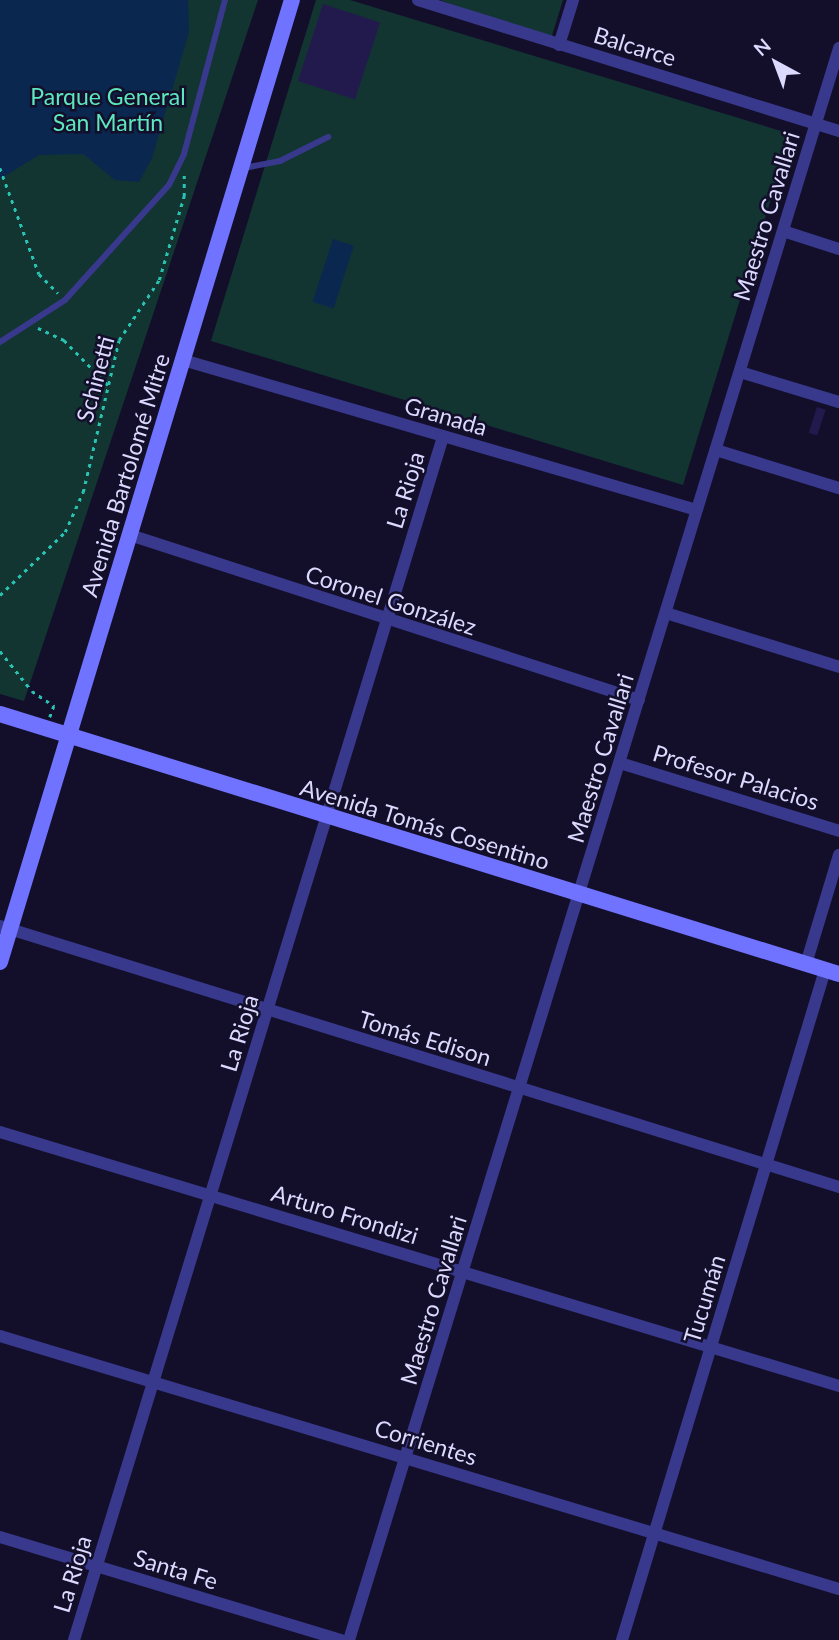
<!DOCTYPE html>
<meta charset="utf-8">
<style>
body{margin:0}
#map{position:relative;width:839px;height:1640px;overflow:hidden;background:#130f2b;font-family:Lato,sans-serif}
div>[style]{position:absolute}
.green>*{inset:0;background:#123532}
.water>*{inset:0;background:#0a2750;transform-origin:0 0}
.building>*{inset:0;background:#221a4d;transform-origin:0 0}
.path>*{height:2.5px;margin-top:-1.25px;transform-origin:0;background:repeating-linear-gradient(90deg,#29c3b3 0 3.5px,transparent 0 8.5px)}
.lane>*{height:6px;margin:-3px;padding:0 3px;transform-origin:3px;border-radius:3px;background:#38398c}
.street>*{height:12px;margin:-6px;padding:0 6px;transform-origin:6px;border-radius:6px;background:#38398c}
.secondary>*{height:16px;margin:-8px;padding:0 8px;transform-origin:8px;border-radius:8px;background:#7073ff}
span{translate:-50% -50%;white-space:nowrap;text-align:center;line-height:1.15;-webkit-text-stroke:5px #130f2b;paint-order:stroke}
.street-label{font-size:23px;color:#dcd9ff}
.park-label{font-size:23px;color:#5de7be}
.north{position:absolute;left:741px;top:28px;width:70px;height:70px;-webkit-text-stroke:5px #130f2b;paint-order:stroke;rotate:319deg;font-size:19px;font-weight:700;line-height:28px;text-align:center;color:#dcd9ff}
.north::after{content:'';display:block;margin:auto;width:24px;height:32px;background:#dcd9ff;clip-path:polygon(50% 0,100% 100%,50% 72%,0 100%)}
</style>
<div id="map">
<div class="green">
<div style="clip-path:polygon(0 0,258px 0,24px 701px,0 694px)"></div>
<div style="clip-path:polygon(316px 0,350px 0,791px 134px,683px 485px,211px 341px)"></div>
<div style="clip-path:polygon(440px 0,563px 0,550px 42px)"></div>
</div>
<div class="water">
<div style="clip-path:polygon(0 0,188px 0,189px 32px,152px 158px,139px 182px,115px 180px,83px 154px,39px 155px,0 179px)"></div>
<div style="left:333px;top:239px;width:22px;height:66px;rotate:18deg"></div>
</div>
<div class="building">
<div style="left:323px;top:4px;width:60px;height:81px;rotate:18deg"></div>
<div style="left:817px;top:407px;width:9px;height:27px;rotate:18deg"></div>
</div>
<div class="path">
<div style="left:0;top:168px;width:113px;rotate:69.8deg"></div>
<div style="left:39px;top:274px;width:27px;rotate:45deg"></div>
<div style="left:38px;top:328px;width:29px;rotate:25deg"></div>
<div style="left:64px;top:340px;width:63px;rotate:45.6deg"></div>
<div style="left:0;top:595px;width:91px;rotate:-44.1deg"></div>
<div style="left:65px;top:532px;width:44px;rotate:-65.8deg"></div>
<div style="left:83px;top:492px;width:156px;rotate:-76.7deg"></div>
<div style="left:119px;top:340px;width:72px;rotate:-56.3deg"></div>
<div style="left:159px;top:280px;width:88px;rotate:-73.4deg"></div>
<div style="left:184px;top:196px;width:21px;rotate:-90deg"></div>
<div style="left:0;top:651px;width:51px;rotate:51.3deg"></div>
<div style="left:32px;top:691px;width:27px;rotate:34deg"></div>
<div style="left:54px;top:706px;width:12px;rotate:110deg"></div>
</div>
<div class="lane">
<div style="left:244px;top:168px;width:37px;rotate:-11deg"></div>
<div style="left:280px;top:161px;width:54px;rotate:-26.6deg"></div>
<div style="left:0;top:342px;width:77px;rotate:-32.9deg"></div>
<div style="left:65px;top:300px;width:155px;rotate:-47.9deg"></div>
<div style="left:169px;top:185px;width:34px;rotate:-64deg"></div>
<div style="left:184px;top:154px;width:159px;rotate:-75.1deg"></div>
</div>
<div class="street">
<div style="left:418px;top:0;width:441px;rotate:17.3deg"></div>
<div style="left:559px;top:45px;width:47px;rotate:-72.7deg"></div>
<div style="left:783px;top:231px;width:59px;rotate:17.8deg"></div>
<div style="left:183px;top:360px;width:535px;rotate:16.27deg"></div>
<div style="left:740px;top:372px;width:103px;rotate:16.9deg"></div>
<div style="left:716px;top:450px;width:129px;rotate:17.2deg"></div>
<div style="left:130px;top:535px;width:535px;rotate:17.96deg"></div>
<div style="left:666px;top:613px;width:181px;rotate:17.3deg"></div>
<div style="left:620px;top:763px;width:229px;rotate:17.2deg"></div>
<div style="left:0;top:926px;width:879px;rotate:17.28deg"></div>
<div style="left:806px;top:964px;width:114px;rotate:-73.2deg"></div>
<div style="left:0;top:1132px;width:877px;rotate:16.84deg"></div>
<div style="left:0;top:1336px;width:876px;rotate:16.78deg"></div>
<div style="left:0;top:1537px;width:356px;rotate:16.8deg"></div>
<div style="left:74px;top:1640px;width:1258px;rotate:-72.95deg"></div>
<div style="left:349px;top:1640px;width:1666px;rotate:-72.89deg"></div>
<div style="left:622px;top:1640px;width:700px;rotate:-73.14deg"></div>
</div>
<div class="secondary">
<div style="left:0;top:714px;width:878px;rotate:17.22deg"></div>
<div style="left:0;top:962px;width:1005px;rotate:-73.12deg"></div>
</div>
<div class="street-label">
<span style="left:635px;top:46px;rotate:17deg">Balcarce</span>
<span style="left:766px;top:216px;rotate:-73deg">Maestro Cavallari</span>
<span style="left:95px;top:379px;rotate:-75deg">Schinetti</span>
<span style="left:446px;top:416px;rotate:16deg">Granada</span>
<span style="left:125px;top:475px;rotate:-73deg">Avenida Bartolomé Mitre</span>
<span style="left:405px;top:490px;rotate:-73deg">La Rioja</span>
<span style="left:391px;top:600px;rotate:18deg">Coronel González</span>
<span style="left:600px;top:758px;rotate:-73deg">Maestro Cavallari</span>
<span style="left:736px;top:777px;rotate:17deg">Profesor Palacios</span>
<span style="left:425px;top:824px;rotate:17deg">Avenida Tomás Cosentino</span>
<span style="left:239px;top:1033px;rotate:-73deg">La Rioja</span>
<span style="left:425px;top:1038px;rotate:17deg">Tomás Edison</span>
<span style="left:345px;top:1214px;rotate:17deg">Arturo Frondizi</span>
<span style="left:704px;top:1299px;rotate:-73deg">Tucumán</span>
<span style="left:433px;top:1300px;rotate:-73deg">Maestro Cavallari</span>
<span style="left:426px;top:1442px;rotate:17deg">Corrientes</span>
<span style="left:176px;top:1569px;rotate:17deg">Santa Fe</span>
<span style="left:72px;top:1574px;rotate:-73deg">La Rioja</span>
</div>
<div class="park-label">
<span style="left:108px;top:109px">Parque General<br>San Martín</span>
</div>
<div class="north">N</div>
</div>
